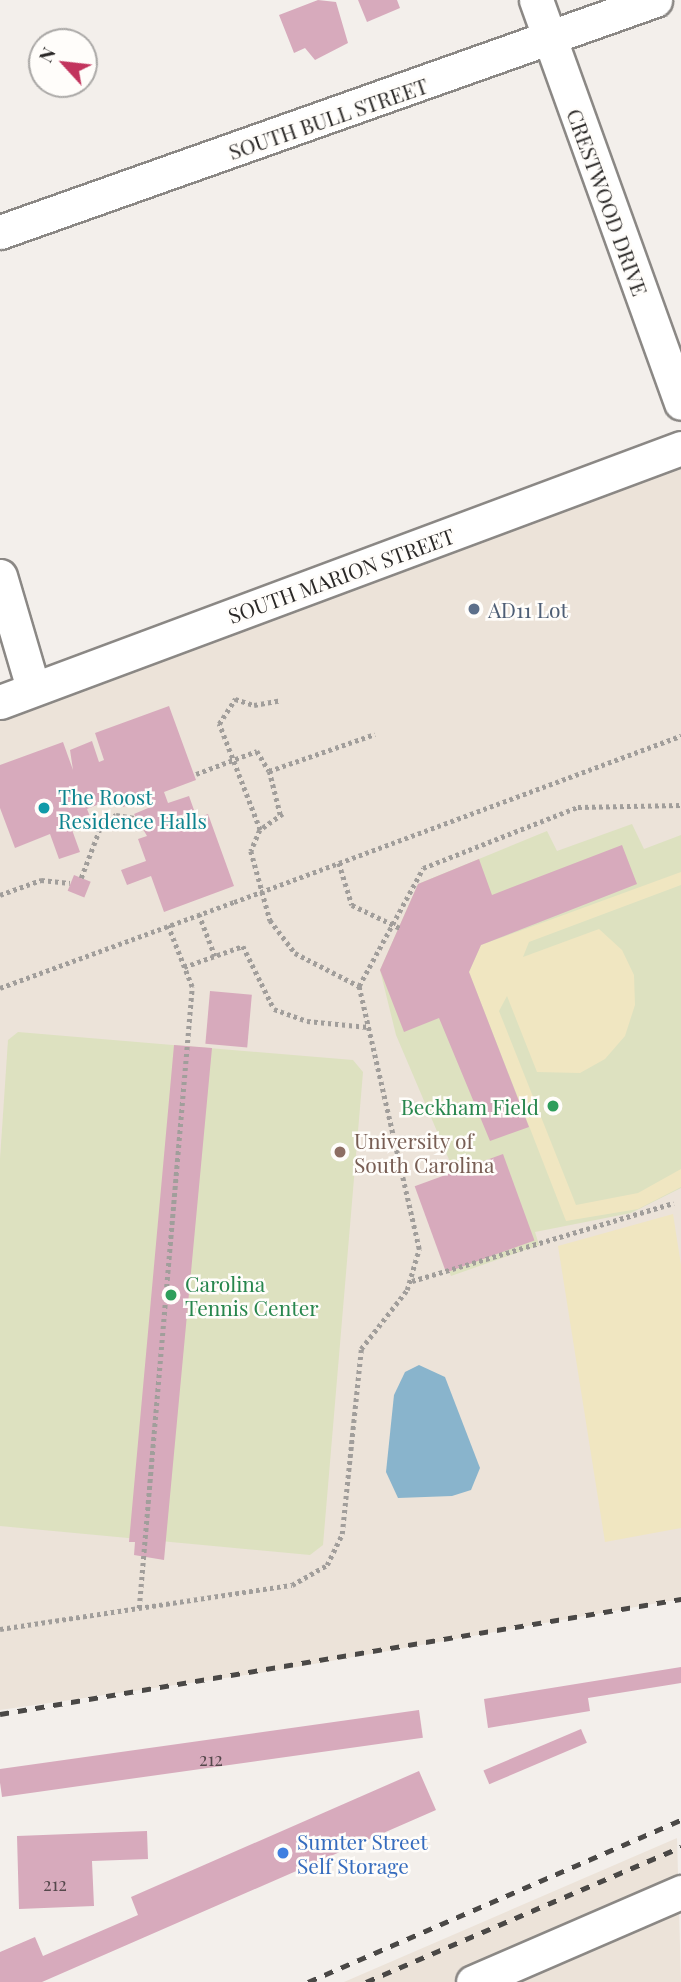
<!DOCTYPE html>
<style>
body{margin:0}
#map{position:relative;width:681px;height:1982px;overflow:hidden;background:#f3efeb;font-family:"Playfair Display",serif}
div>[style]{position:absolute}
.built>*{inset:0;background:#ece3d9}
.green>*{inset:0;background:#dde1c0}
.sand>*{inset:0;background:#f0e6c1}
.water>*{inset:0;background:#89b4cc}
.building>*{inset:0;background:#d7aabc;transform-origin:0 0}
.path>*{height:4.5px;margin-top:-2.25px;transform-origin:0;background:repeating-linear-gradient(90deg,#a19e9b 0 3.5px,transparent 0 7px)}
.roads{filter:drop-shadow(2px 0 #8b8885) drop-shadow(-2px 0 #8b8885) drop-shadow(0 2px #8b8885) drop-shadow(0 -2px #8b8885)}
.minor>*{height:33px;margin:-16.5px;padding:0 16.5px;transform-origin:16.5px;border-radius:16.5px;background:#fff}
.rail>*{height:5px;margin-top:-2.5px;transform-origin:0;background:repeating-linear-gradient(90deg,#4a4846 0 9px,transparent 0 18px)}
.path-bridge>*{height:4.5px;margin-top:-2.25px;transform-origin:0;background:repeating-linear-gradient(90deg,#a19e9b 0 3.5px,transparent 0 7px)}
.dots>*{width:19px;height:19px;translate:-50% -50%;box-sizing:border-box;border:4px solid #fffdfa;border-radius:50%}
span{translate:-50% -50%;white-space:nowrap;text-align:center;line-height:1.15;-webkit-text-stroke:5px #fffdfa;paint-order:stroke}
.number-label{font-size:18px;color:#55484c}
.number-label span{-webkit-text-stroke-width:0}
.street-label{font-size:21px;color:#2a2827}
.service-label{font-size:21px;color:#4e5e75}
.left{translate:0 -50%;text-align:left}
.culture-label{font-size:21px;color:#0d838f}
.leisure-label{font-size:21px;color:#27864d}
.right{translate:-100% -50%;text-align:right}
.education-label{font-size:21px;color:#785e54}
.shop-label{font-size:21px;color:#366cbe}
.north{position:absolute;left:28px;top:28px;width:70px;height:70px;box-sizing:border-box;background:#fffdfa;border:2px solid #aaa8a6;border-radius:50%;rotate:297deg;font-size:19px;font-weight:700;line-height:28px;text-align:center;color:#2a2827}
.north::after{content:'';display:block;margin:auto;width:24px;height:32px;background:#c2345d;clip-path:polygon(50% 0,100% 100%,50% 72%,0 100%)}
</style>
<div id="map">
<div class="built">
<div style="clip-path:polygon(681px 461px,681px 1599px,274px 1671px,0 1710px,0 705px)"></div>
<div style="clip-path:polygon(677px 1838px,681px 1982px,344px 1982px)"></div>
</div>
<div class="green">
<div style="clip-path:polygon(632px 824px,644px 849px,681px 835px,681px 1188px,631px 1213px,535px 1232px,539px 1245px,451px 1276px,418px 1191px,456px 1176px,396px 1035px,380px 970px,418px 884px,547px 831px,557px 851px)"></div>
<div style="clip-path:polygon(18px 1032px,353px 1060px,363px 1072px,323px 1545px,310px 1555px,0 1526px,0 1159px,8px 1040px)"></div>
</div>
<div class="sand">
<div style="clip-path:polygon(681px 872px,681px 885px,529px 942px,523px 957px,599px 929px,622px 950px,634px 975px,635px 1005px,625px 1036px,605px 1059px,580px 1073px,537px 1072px,507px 996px,499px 1011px,576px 1205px,638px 1193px,681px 1169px,681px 1187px,638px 1209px,566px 1221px,469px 972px,481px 945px)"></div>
<div style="clip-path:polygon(673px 1214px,681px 1265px,681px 1528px,605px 1542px,558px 1246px)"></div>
</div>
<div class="water">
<div style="clip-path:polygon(419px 1365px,445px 1377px,480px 1468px,471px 1490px,452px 1496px,398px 1498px,386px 1472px,394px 1395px,405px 1372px)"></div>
</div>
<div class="building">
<div style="clip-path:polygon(318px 0,336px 2px,348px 43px,315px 60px,305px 48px,294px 53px,279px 15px)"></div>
<div style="clip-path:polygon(358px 0,397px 0,400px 8px,367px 22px)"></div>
<div style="clip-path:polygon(169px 706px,196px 780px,164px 792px,168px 803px,189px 796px,194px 810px,179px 816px,181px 824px,208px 814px,234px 886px,164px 912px,151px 876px,127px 885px,121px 870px,146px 861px,138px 839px,147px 836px,134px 814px,153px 806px,150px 797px,123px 807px,119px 796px,87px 809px,91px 819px,71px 827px,80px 852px,59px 859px,50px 834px,15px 848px,0 808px,0 765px,63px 742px,73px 770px,70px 750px,92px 741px,99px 762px,104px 760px,95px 733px)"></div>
<div style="clip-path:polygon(622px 845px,637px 884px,481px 945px,469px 972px,529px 1127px,490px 1141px,439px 1018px,404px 1032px,380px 970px,418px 884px,479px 859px,492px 895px)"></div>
<div style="left:74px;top:875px;width:18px;height:17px;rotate:22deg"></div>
<div style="left:210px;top:991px;width:42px;height:53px;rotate:5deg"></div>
<div style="clip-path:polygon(174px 1045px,212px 1048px,164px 1560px,134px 1555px,135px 1542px,129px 1542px)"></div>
<div style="left:503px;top:1154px;width:92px;height:94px;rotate:70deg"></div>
<div style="clip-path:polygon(681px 1667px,681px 1683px,588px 1698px,590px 1711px,488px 1728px,484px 1699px)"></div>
<div style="left:419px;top:1710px;width:28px;height:425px;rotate:82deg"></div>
<div style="left:581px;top:1729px;width:15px;height:106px;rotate:67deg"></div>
<div style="clip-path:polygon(419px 1771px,436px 1810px,42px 1982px,0 1982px,0 1952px,35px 1937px,43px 1956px,138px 1915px,131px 1897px)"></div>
<div style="clip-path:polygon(147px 1831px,148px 1859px,92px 1861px,94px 1906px,19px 1909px,17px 1836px)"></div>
</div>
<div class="path">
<div style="left:196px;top:774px;width:65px;rotate:-20.7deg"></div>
<div style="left:257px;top:751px;width:23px;rotate:59deg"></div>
<div style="left:283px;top:814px;width:28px;rotate:145deg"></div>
<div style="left:260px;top:830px;width:23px;rotate:113deg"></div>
<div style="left:251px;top:851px;width:72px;rotate:74.6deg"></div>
<div style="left:270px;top:920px;width:41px;rotate:52.9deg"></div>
<div style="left:295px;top:953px;width:72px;rotate:27.3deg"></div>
<div style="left:280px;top:815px;width:45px;rotate:-104deg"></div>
<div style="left:269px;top:771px;width:112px;rotate:-19.2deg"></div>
<div style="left:260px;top:830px;width:114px;rotate:-111.1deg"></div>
<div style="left:219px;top:724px;width:30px;rotate:-57deg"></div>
<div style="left:235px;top:699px;width:20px;rotate:18deg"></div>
<div style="left:254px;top:705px;width:27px;rotate:-10deg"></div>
<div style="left:339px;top:863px;width:44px;rotate:72.8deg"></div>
<div style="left:352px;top:905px;width:55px;rotate:25.6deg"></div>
<div style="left:81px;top:878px;width:59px;rotate:-69.1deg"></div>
<div style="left:102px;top:823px;width:16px;rotate:-30deg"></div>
<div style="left:116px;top:815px;width:19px;rotate:9deg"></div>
<div style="left:0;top:895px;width:44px;rotate:-20.1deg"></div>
<div style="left:41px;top:880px;width:29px;rotate:6deg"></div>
<div style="left:199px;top:914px;width:45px;rotate:69.1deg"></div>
<div style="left:184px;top:967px;width:63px;rotate:-19.6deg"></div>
<div style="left:243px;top:946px;width:70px;rotate:63.8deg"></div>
<div style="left:274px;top:1009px;width:35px;rotate:20deg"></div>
<div style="left:307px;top:1021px;width:61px;rotate:5.6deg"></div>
<div style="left:0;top:988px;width:249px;rotate:-20.2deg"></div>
<div style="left:412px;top:1281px;width:273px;rotate:-16.6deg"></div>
<div style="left:139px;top:1608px;width:623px;rotate:-85.12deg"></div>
<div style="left:192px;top:987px;width:66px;rotate:-111.5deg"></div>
<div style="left:0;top:1629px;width:295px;rotate:-8.6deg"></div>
<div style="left:292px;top:1585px;width:40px;rotate:-29.7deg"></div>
<div style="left:327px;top:1565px;width:34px;rotate:-64deg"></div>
<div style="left:342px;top:1534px;width:186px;rotate:-84.1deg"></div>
<div style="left:361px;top:1349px;width:75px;rotate:-52.1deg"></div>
<div style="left:407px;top:1290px;width:43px;rotate:-73.7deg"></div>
<div style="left:419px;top:1249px;width:270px;rotate:-102.9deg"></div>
<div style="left:359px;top:986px;width:134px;rotate:-61.5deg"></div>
<div style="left:423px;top:868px;width:167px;rotate:-21.5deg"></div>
<div style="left:578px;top:807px;width:103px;rotate:-1.1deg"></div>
</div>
<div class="roads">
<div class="minor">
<div style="left:536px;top:0;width:428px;rotate:70.2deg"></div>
<div style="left:0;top:232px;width:695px;rotate:-19.5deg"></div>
<div style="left:0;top:576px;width:117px;rotate:73.6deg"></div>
<div style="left:0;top:702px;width:727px;rotate:-20.45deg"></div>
<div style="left:473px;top:1982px;width:227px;rotate:-23.4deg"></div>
</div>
</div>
<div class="rail">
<div style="left:0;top:1714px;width:691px;rotate:-9.59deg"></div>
<div style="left:308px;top:1982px;width:407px;rotate:-23.5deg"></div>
<div style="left:366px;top:1982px;width:343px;rotate:-23.2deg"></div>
</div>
<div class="path-bridge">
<div style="left:234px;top:902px;width:477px;rotate:-20.4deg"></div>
</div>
<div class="dots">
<div style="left:474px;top:609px;background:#5c6f8a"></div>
<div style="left:44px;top:808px;background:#0f9aa8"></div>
<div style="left:553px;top:1106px;background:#2e9e5b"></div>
<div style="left:340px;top:1152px;background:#8d6e63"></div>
<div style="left:171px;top:1295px;background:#2e9e5b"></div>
<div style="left:283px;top:1853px;background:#3f7fe0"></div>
</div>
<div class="number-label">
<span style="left:211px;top:1759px">212</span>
<span style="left:55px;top:1884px">212</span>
</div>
<div class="street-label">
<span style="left:328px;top:118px;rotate:-19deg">SOUTH BULL STREET</span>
<span style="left:608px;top:202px;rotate:70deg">CRESTWOOD DRIVE</span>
<span style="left:341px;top:575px;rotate:-20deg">SOUTH MARION STREET</span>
</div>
<div class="service-label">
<span class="left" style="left:488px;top:609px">AD11 Lot</span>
</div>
<div class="culture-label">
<span class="left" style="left:58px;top:808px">The Roost<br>Residence Halls</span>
</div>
<div class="leisure-label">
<span class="right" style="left:539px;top:1106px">Beckham Field</span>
<span class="left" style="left:185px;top:1295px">Carolina<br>Tennis Center</span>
</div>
<div class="education-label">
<span class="left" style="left:354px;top:1152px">University of<br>South Carolina</span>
</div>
<div class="shop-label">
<span class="left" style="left:297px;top:1853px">Sumter Street<br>Self Storage</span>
</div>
<div class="north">N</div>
</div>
